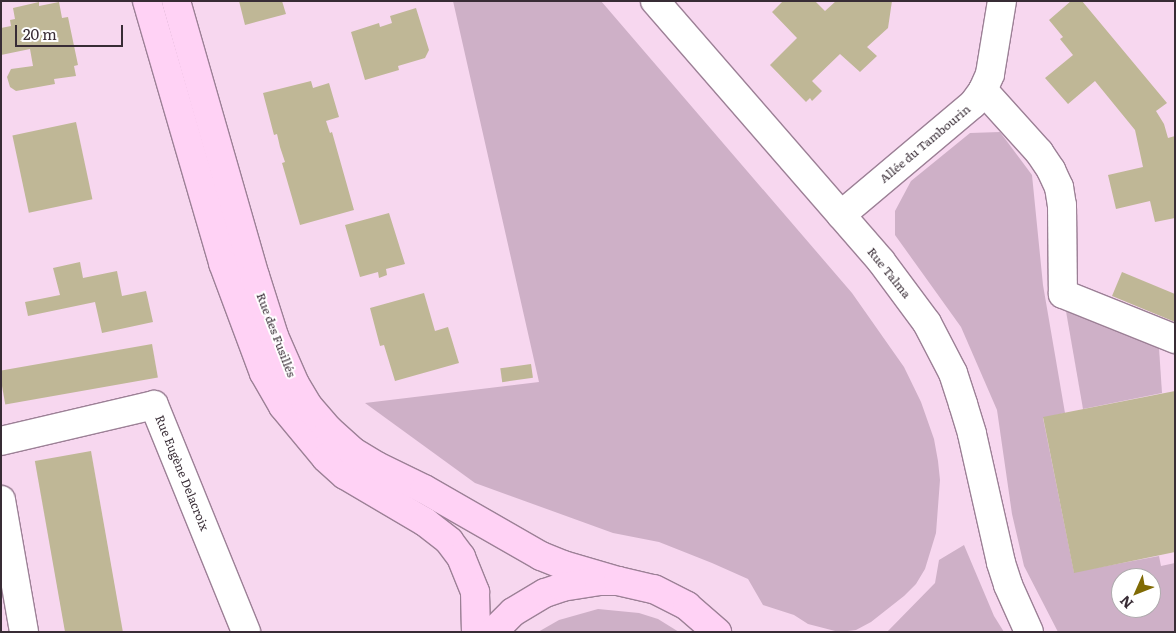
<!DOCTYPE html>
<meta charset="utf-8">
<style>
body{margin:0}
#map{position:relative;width:1176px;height:633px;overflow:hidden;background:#f7d7ef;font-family:Literata,serif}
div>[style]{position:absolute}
.green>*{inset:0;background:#ceb0c7}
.building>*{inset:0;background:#bfb796;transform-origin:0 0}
.roads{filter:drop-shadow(1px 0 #9c8096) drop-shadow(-1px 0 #9c8096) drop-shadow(0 1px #9c8096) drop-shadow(0 -1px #9c8096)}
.minor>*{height:28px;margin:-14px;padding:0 14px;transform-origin:14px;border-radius:14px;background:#fff}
.major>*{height:28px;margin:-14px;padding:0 14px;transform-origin:14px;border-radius:14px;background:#ffd2f5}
span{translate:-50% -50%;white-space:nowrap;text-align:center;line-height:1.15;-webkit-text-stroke:4px #fff;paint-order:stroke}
.street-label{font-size:12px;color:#382c35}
.frame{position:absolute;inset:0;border:2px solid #382c35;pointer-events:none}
.north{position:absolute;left:1111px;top:568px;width:50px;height:50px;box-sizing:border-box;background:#fff;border:1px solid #afabae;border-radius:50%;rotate:226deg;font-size:14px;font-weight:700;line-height:20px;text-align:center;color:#382c35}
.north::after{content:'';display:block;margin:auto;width:18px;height:22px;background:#806b05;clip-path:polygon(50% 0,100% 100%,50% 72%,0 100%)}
.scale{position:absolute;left:15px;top:25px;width:108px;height:22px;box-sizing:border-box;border:2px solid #382c35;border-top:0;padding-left:6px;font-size:15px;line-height:18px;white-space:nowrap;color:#382c35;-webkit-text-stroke:4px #fff;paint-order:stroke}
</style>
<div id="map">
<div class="green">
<div style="clip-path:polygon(453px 1px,601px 1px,852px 293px,904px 367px,921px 402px,934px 439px,938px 461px,940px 480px,936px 533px,925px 569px,916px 584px,904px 596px,871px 622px,856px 630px,839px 632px,808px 624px,794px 615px,763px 605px,748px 579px,712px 563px,659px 542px,613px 533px,475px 483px,365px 403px,539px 382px)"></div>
<div style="clip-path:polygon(evenodd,1000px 132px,1032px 175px,1043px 285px,1065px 413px,1043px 418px,1074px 572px,1159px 556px,1161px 566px,1175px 563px,1175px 632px,1058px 632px,1024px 566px,1012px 514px,997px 410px,961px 327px,895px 235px,895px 211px,911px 181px,970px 133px,1000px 132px,1121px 578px,1151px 578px,1151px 608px,1121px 608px,1121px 578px)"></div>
<div style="clip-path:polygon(1063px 294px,1158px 333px,1162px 393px,1083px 409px)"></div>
<div style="clip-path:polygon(964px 545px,994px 616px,1004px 632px,887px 632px,935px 583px,939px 560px)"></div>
<div style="clip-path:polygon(598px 609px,639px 613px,658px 619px,679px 632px,538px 632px,559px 620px)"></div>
</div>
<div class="building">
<div style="clip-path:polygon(239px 1px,282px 1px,286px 14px,245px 25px)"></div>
<div style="clip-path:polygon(783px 1px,815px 1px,825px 11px,836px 1px,892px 1px,888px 28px,867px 47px,877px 56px,860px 72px,840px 54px,812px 81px,822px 91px,812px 101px,810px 98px,806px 102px,770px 65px,797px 38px,772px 12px)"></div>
<div style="clip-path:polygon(1071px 1px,1082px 1px,1167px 103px,1156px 111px,1164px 124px,1168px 138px,1175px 136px,1175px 218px,1155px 222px,1150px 201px,1116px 209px,1108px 175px,1143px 167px,1135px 130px,1095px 81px,1068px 104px,1045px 78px,1073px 55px,1060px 39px,1063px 37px,1049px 20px)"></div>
<div style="clip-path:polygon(39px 2px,39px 6px,59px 2px,62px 18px,68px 17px,78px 65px,74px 66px,76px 76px,54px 79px,55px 84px,16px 91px,10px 87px,7px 77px,11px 69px,33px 66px,30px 49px,1px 55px,1px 28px,11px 26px,10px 20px,15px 19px,13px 8px)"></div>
<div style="clip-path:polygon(416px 8px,429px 50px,425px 58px,398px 66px,399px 70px,365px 80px,351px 32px,379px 23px,380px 27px,392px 23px,390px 16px)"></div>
<div style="clip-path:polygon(311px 81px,313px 88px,329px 83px,339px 117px,326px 121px,330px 133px,332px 132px,354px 210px,300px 225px,282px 163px,285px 162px,280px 147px,277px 134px,274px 135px,263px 93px)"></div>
<div style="left:76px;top:122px;width:79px;height:65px;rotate:78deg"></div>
<div style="clip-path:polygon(389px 213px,405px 264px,386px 269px,387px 275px,379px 278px,378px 272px,360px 277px,345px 225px)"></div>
<div style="clip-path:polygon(80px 262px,83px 278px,117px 271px,122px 296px,146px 291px,153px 322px,102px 333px,95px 302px,28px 316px,25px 302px,60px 295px,53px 268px)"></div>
<div style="clip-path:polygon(1122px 272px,1175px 294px,1175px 322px,1112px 296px)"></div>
<div style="clip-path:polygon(424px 293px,435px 331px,448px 327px,459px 363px,395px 381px,384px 345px,380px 346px,370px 308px)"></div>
<div style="left:152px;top:344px;width:34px;height:155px;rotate:80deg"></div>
<div style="left:531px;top:364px;width:14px;height:31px;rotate:82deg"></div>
<div style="clip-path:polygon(1175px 391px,1175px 552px,1074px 573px,1043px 417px)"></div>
<div style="left:91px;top:451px;width:184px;height:57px;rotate:80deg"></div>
</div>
<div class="roads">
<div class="minor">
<div style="left:655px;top:1px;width:344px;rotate:49deg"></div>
<div style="left:881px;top:261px;width:77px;rotate:53.4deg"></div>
<div style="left:927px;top:323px;width:56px;rotate:62.5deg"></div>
<div style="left:953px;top:373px;width:33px;rotate:72deg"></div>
<div style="left:963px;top:404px;width:31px;rotate:73deg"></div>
<div style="left:972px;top:434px;width:132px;rotate:77.3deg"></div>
<div style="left:1001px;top:563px;width:23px;rotate:72deg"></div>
<div style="left:1008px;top:585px;width:51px;rotate:65.9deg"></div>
<div style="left:983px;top:90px;width:84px;rotate:47.9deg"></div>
<div style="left:1039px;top:152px;width:22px;rotate:56deg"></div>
<div style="left:1051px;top:170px;width:19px;rotate:65deg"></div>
<div style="left:1059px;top:187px;width:18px;rotate:81deg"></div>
<div style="left:1062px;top:205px;width:89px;rotate:89.4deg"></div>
<div style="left:1063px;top:294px;width:121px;rotate:21.9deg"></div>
<div style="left:841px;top:215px;width:172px;rotate:-40.1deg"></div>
<div style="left:973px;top:104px;width:17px;rotate:-54deg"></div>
<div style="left:983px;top:90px;width:17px;rotate:-66deg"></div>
<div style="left:990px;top:74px;width:74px;rotate:-80.7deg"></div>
<div style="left:1px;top:441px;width:157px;rotate:-13.2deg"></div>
<div style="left:154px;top:405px;width:245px;rotate:67.9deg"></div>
<div style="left:1px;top:500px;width:134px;rotate:80.1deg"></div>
</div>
<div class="major">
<div style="left:147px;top:1px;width:273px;rotate:73.8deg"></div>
<div style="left:223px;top:263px;width:117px;rotate:69.6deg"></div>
<div style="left:264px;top:373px;width:38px;rotate:60deg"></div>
<div style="left:283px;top:406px;width:67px;rotate:50.4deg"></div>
<div style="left:326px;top:458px;width:25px;rotate:42deg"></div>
<div style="left:345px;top:475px;width:93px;rotate:30.4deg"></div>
<div style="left:425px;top:522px;width:31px;rotate:38deg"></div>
<div style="left:449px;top:541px;width:20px;rotate:53deg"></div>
<div style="left:461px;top:557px;width:38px;rotate:68deg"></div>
<div style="left:475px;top:592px;width:40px;rotate:88.6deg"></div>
<div style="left:176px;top:1px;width:286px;rotate:74deg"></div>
<div style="left:255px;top:276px;width:63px;rotate:72.4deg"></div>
<div style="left:274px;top:336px;width:52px;rotate:66.4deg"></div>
<div style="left:295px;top:384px;width:27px;rotate:59deg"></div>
<div style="left:309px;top:407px;width:30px;rotate:49deg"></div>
<div style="left:329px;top:430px;width:31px;rotate:42deg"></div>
<div style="left:352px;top:451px;width:29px;rotate:31deg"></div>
<div style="left:377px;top:466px;width:52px;rotate:26.1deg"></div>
<div style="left:424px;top:489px;width:135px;rotate:29.8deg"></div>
<div style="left:541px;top:556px;width:24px;rotate:22deg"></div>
<div style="left:563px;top:565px;width:57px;rotate:16.2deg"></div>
<div style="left:493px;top:632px;width:28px;rotate:-45deg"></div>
<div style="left:513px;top:612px;width:37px;rotate:-31deg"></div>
<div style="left:545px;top:593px;width:18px;rotate:-19deg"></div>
<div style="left:562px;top:587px;width:37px;rotate:-9deg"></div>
<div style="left:599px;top:581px;width:19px"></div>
<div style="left:618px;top:581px;width:37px;rotate:13deg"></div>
<div style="left:654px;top:589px;width:37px;rotate:27deg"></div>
<div style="left:687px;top:606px;width:40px;rotate:41deg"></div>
</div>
</div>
<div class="street-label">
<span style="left:925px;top:144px;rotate:-40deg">Allée du Tambourin</span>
<span style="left:889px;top:273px;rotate:51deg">Rue Talma</span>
<span style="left:276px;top:335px;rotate:69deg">Rue des Fusillés</span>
<span style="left:182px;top:473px;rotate:68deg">Rue Eugène Delacroix</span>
</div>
<div class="frame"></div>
<div class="north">N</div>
<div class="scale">20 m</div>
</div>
